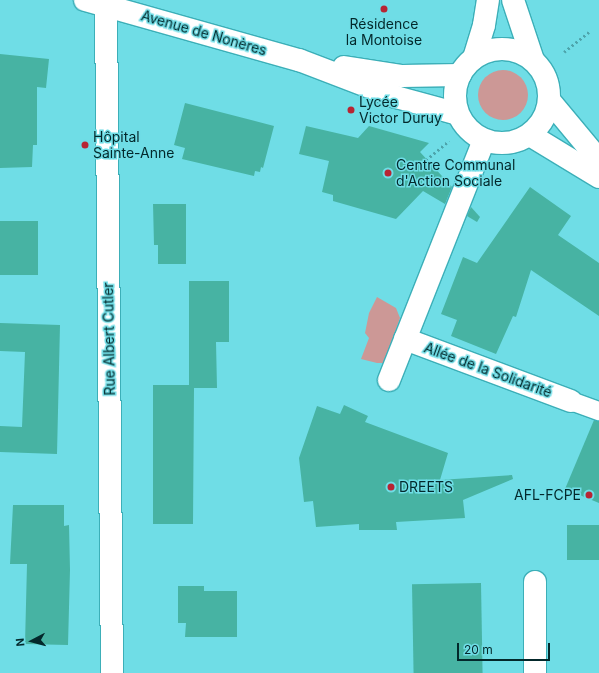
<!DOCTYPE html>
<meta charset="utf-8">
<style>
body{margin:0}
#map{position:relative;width:599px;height:673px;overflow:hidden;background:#6fdde6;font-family:Inter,sans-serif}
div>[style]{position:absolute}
.green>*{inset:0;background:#cc9896}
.round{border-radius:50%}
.building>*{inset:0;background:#47b3a3;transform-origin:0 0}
.path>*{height:2.5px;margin-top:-1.25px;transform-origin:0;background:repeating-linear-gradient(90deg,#4da4ab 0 2px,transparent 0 5px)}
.roads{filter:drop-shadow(1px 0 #3cafb8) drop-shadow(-1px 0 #3cafb8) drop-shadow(0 1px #3cafb8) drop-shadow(0 -1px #3cafb8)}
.service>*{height:18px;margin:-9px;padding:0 9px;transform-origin:9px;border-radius:9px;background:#fff}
.minor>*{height:22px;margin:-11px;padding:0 11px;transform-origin:11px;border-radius:11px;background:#fff}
.minor>.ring{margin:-11px;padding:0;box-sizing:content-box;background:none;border:22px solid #fff;border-radius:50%}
.dots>*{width:11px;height:11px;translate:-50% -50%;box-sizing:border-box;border:2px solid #6fdde6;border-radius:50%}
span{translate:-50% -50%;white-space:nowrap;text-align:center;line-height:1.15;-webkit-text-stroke:3px #6fdde6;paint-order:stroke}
.poi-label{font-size:14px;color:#03282b}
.left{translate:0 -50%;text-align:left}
.right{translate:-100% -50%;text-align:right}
.street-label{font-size:14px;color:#03282b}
.north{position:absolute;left:12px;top:621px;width:40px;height:40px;-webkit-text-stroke:3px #6fdde6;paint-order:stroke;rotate:264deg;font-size:11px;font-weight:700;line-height:16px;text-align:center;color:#03282b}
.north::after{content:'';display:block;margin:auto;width:14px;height:18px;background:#03282b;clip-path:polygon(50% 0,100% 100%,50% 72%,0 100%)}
.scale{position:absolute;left:457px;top:643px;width:93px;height:18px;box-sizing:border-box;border:2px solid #03282b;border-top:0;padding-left:5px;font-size:12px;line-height:14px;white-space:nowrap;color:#03282b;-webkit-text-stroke:3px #6fdde6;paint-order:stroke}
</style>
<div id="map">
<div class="green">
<div class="round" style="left:478px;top:70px;width:50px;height:50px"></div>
<div style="clip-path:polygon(377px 297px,396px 308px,400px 318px,384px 363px,377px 363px,361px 359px,369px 338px,365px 333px,369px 313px)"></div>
</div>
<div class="building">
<div style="clip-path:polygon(0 54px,49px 59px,46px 88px,37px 87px,37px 145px,33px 145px,32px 167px,0 168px)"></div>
<div style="clip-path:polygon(185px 103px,274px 126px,263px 168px,261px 167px,260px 172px,255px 171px,254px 176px,182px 159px,185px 148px,174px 145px)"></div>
<div style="clip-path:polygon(306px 126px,358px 138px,369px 126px,429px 143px,420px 152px,452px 187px,445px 204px,423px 191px,396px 219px,333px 201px,333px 195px,322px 192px,329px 161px,299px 154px)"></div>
<div style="clip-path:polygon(530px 187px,571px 216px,558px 235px,599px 263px,599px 316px,531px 270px,516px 317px,513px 316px,496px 354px,451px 336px,457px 320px,441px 314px,463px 257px,477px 263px)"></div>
<div style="clip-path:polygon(153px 204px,186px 204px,186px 264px,158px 264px,158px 245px,154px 245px)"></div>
<div style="clip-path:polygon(471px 207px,480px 217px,477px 222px,467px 216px)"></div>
<div style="left:0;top:221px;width:38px;height:54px"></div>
<div style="clip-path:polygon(189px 281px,229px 281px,229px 342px,216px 342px,217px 388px,194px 388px,193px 524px,153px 524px,153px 385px,189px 385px)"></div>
<div style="clip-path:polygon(0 323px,60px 325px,57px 454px,0 452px,0 426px,22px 427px,25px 352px,0 351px)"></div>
<div style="clip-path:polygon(344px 405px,368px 416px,365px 422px,448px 453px,440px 480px,512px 475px,513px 479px,463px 500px,465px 518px,396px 522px,397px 530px,359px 530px,359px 524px,316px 527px,313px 501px,304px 502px,299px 458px,317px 406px,340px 414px)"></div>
<div style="clip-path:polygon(594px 420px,599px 421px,599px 503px,565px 489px)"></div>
<div style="clip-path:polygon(13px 505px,64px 505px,64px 526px,69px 525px,70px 570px,68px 645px,25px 644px,27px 564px,10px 564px)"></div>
<div style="left:599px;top:525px;width:35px;height:32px;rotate:90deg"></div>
<div style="left:481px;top:583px;width:90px;height:69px;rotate:89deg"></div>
<div style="clip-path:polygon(178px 586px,204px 586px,204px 591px,237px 591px,237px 637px,185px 637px,186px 623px,178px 623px)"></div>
</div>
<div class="path">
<div style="left:564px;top:52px;width:32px;rotate:-39deg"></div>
<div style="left:426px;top:160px;width:30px;rotate:-40deg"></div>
</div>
<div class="roads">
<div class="service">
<div style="left:571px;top:401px;width:30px;rotate:20deg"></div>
</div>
<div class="minor">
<div style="left:85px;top:0;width:222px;rotate:15.7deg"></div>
<div style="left:299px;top:60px;width:104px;rotate:20.9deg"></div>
<div style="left:396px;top:97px;width:64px;rotate:15.3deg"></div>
<div style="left:513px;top:0;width:63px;rotate:71.6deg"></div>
<div style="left:106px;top:5px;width:668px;rotate:89.49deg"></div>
<div class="ring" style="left:455px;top:49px;width:72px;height:72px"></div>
<div style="left:474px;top:58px;width:34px;rotate:-73deg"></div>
<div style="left:484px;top:25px;width:25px;rotate:-81deg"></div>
<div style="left:344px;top:67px;width:59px;rotate:8.8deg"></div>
<div style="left:402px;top:76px;width:58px;rotate:-1deg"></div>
<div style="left:549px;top:100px;width:78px;rotate:50.2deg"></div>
<div style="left:530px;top:135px;width:81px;rotate:31.3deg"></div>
<div style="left:405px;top:339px;width:177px;rotate:20.5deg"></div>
<div style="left:389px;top:380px;width:258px;rotate:-68.4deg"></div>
<div style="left:535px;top:582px;width:91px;rotate:90deg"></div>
</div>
</div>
<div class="dots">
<div style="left:384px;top:9px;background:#b72533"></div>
<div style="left:351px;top:110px;background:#b72533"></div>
<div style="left:85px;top:145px;background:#b72533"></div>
<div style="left:388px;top:173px;background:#b72533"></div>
<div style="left:391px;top:487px;background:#b72533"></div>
<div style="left:589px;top:495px;background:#b72533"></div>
</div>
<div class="poi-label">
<span style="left:384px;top:32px">Résidence<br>la Montoise</span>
<span class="left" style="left:359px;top:110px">Lycée<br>Victor Duruy</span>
<span class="left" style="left:93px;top:145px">Hôpital<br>Sainte-Anne</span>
<span class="left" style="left:396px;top:173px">Centre Communal<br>d'Action Sociale</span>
<span class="left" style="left:399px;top:487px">DREETS</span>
<span class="right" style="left:581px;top:495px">AFL-FCPE</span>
</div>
<div class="street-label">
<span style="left:204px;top:33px;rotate:16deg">Avenue de Nonères</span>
<span style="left:109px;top:339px;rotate:-91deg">Rue Albert Cutler</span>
<span style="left:488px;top:370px;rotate:20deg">Allée de la Solidarité</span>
</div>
<div class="north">N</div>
<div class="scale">20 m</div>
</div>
